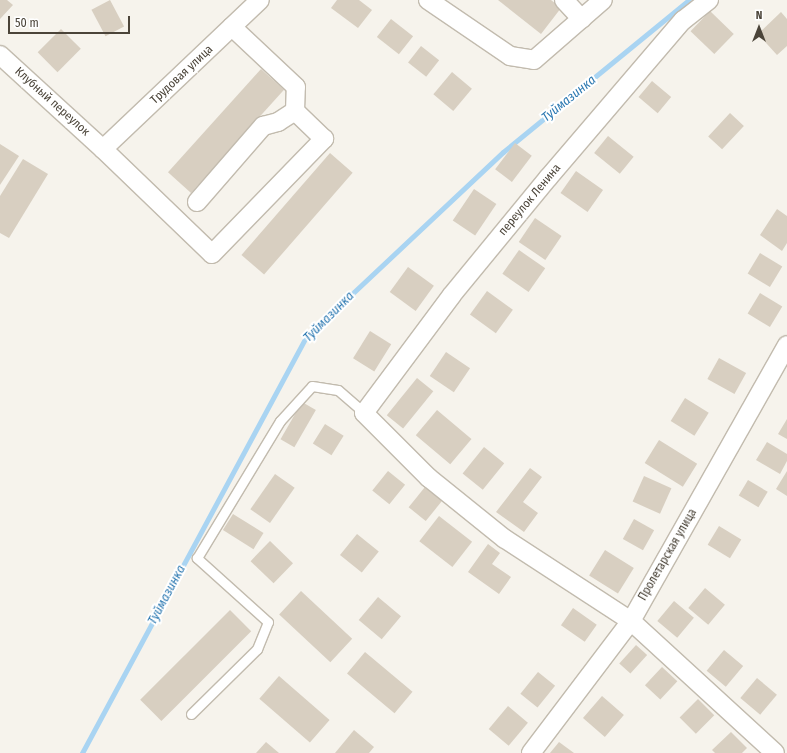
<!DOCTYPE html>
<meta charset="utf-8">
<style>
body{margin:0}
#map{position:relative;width:787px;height:753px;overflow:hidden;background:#f6f3ec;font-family:"Fira Sans Condensed",sans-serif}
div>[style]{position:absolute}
.stream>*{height:5px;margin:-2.5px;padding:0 2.5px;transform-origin:2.5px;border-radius:2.5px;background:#a9d4f2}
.building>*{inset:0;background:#d8cfc1;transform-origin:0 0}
.roads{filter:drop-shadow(1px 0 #c2bbae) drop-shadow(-1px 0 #c2bbae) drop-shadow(0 1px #c2bbae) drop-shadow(0 -1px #c2bbae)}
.lane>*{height:9px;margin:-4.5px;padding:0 4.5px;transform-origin:4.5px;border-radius:4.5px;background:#fff}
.street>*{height:18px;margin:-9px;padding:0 9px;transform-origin:9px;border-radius:9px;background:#fff}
span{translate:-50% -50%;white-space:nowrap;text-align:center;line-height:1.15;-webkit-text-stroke:4px #fff;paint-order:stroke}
.street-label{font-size:12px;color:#4b4439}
.water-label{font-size:13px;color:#2e7ab2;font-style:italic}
.north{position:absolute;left:739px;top:8px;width:40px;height:40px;-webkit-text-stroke:3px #fff;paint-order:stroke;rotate:0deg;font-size:11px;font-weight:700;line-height:16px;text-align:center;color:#4b4439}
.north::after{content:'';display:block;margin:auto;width:14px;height:18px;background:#4b4439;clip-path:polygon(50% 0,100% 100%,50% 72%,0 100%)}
.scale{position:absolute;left:8px;top:16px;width:122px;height:18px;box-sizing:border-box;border:2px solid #4b4439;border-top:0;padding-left:5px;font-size:12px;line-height:14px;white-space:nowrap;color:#4b4439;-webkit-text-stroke:3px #fff;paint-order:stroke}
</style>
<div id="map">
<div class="stream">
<div style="left:82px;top:753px;width:472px;rotate:-61.7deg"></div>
<div style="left:306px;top:337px;width:270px;rotate:-43.2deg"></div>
<div style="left:503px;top:152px;width:240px;rotate:-39.3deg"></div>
</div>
<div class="building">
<div style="clip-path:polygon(0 0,7px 0,13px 5px,0 19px)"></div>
<div style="left:110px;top:0;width:30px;height:21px;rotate:62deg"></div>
<div style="clip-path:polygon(337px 0,359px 0,372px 10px,358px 28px,331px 8px)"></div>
<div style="clip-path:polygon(498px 0,551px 0,561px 8px,541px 34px)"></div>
<div style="left:710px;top:11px;width:33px;height:28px;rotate:44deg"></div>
<div style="clip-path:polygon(781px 12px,787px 19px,787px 46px,777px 55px,758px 34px)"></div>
<div style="left:391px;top:19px;width:28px;height:23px;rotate:38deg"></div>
<div style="left:61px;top:29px;width:28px;height:33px;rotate:45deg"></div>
<div style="left:421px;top:46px;width:23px;height:21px;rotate:38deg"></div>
<div style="left:261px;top:69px;width:31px;height:139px;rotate:42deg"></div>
<div style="left:452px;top:72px;width:26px;height:29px;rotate:40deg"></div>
<div style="left:652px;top:81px;width:25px;height:21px;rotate:40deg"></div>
<div style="left:730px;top:113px;width:19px;height:32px;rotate:43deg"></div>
<div style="left:608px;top:136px;width:33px;height:22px;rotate:39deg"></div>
<div style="left:515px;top:143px;width:21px;height:33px;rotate:37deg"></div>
<div style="clip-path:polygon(0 144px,19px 156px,0 185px)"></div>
<div style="left:330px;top:153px;width:30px;height:135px;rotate:41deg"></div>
<div style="clip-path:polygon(23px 159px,48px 174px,9px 238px,0 233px,0 196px)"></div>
<div style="left:576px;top:171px;width:33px;height:27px;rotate:35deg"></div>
<div style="left:474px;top:189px;width:27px;height:38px;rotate:34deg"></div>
<div style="clip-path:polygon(777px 209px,787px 216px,787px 243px,782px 251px,760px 235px)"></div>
<div style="left:535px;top:218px;width:32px;height:29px;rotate:34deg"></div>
<div style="left:519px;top:250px;width:32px;height:29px;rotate:35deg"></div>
<div style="left:760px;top:253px;width:26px;height:24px;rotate:31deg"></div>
<div style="left:408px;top:267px;width:32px;height:31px;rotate:36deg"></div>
<div style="left:487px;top:291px;width:32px;height:29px;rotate:36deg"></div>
<div style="left:760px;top:293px;width:26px;height:24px;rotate:31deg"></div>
<div style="left:370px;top:331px;width:25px;height:32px;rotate:32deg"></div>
<div style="left:446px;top:352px;width:29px;height:29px;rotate:34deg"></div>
<div style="left:719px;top:358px;width:31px;height:24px;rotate:29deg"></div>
<div style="left:417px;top:378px;width:21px;height:48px;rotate:39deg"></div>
<div style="left:685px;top:398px;width:28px;height:27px;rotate:32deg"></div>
<div style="left:302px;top:402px;width:16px;height:43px;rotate:30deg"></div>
<div style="left:437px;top:410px;width:45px;height:33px;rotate:40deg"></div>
<div style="clip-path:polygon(787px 419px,787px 439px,778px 434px)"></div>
<div style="left:325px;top:424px;width:22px;height:23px;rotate:32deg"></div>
<div style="left:659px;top:440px;width:45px;height:27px;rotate:32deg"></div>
<div style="clip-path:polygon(767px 442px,787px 454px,787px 461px,780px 474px,756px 460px)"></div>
<div style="left:484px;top:447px;width:26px;height:34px;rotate:39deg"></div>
<div style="clip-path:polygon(530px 468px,542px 477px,523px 502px,538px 513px,524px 532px,496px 512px)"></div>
<div style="left:388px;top:471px;width:22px;height:25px;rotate:39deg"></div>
<div style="clip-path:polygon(787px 471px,787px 496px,776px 489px)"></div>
<div style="left:275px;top:474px;width:24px;height:43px;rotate:35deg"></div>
<div style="left:644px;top:476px;width:30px;height:28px;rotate:24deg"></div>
<div style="left:748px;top:480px;width:23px;height:18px;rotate:31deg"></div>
<div style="left:425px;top:487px;width:22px;height:26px;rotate:39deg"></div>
<div style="left:233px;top:514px;width:36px;height:19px;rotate:32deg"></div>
<div style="left:439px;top:516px;width:42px;height:32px;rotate:38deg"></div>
<div style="left:634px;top:519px;width:23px;height:23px;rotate:29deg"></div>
<div style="left:719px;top:526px;width:26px;height:22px;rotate:31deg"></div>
<div style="left:357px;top:534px;width:28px;height:27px;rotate:39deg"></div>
<div style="left:270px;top:541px;width:32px;height:28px;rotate:44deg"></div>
<div style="clip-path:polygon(488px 544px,500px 553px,492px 564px,511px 577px,499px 594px,468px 572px)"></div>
<div style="left:605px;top:550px;width:34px;height:30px;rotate:32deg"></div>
<div style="left:705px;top:588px;width:26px;height:26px;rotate:40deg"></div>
<div style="left:301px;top:591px;width:70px;height:32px;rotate:43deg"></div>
<div style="left:378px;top:597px;width:30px;height:30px;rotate:40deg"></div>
<div style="left:674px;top:601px;width:26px;height:26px;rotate:40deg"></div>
<div style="left:573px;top:608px;width:29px;height:21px;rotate:35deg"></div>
<div style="left:230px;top:610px;width:30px;height:127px;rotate:45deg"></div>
<div style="left:636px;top:645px;width:15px;height:25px;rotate:42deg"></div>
<div style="left:724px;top:650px;width:25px;height:27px;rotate:40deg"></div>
<div style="left:365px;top:652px;width:62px;height:28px;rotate:40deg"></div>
<div style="left:662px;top:667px;width:21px;height:25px;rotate:43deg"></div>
<div style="left:538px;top:672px;width:22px;height:28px;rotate:39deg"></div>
<div style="left:279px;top:676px;width:67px;height:30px;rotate:41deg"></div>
<div style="left:757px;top:678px;width:26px;height:26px;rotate:40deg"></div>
<div style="left:602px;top:696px;width:29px;height:29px;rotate:41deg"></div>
<div style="left:698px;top:699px;width:23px;height:26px;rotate:45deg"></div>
<div style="left:508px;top:706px;width:26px;height:30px;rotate:40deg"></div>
<div style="clip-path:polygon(354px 730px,374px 747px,369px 753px,335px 753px)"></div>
<div style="clip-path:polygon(731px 732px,747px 748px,742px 753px,715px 753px,712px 750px)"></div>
<div style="clip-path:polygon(266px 742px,279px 753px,256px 753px)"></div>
<div style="clip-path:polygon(559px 742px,574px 753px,550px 753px)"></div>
</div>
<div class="roads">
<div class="lane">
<div style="left:191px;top:714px;width:93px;rotate:-44.6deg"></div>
<div style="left:257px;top:649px;width:29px;rotate:-68deg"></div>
<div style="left:268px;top:622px;width:96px;rotate:-138deg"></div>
<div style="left:197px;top:558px;width:160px;rotate:-58.8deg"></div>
<div style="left:280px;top:421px;width:47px;rotate:-47.6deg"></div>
<div style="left:312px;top:386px;width:26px;rotate:9deg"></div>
<div style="left:338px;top:390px;width:35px;rotate:41deg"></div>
</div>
<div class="street">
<div style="left:428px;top:0;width:99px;rotate:34.3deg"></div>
<div style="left:510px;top:56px;width:24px;rotate:9deg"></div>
<div style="left:534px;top:60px;width:91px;rotate:-41deg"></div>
<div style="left:564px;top:0;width:26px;rotate:47deg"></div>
<div style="left:709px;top:0;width:33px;rotate:142deg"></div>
<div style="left:683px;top:20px;width:208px;rotate:130.5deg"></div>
<div style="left:548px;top:178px;width:151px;rotate:129.4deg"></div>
<div style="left:452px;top:295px;width:147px;rotate:126.7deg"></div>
<div style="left:364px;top:413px;width:92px;rotate:45deg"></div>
<div style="left:429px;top:478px;width:97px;rotate:38.8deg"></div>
<div style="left:505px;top:539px;width:150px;rotate:33.1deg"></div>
<div style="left:631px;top:621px;width:195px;rotate:42.5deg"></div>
<div style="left:0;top:55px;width:139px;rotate:42.4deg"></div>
<div style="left:103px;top:149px;width:151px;rotate:43.9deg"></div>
<div style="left:212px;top:254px;width:161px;rotate:-45.8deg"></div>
<div style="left:324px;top:139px;width:40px;rotate:-136deg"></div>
<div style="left:295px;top:111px;width:24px;rotate:-88deg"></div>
<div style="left:296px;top:87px;width:88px;rotate:-136.8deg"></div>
<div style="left:103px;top:149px;width:216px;rotate:-43.5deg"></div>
<div style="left:197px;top:202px;width:101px;rotate:-49deg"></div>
<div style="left:263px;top:126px;width:16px;rotate:-15deg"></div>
<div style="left:278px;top:122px;width:20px;rotate:-33deg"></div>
<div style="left:531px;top:753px;width:166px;rotate:-52.9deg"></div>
<div style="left:631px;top:621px;width:317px;rotate:-60.5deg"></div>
</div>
</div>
<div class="street-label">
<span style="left:182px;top:75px;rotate:-43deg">Трудовая улица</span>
<span style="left:52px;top:102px;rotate:42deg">Клубный переулок</span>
<span style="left:530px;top:200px;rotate:-50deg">переулок Ленина</span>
<span style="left:668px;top:555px;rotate:-60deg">Пролетарская улица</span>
</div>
<div class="water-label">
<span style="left:569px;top:99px;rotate:-39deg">Туймазинка</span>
<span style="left:329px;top:317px;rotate:-45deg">Туймазинка</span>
<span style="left:167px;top:595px;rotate:-62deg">Туймазинка</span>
</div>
<div class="north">N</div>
<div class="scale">50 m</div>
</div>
